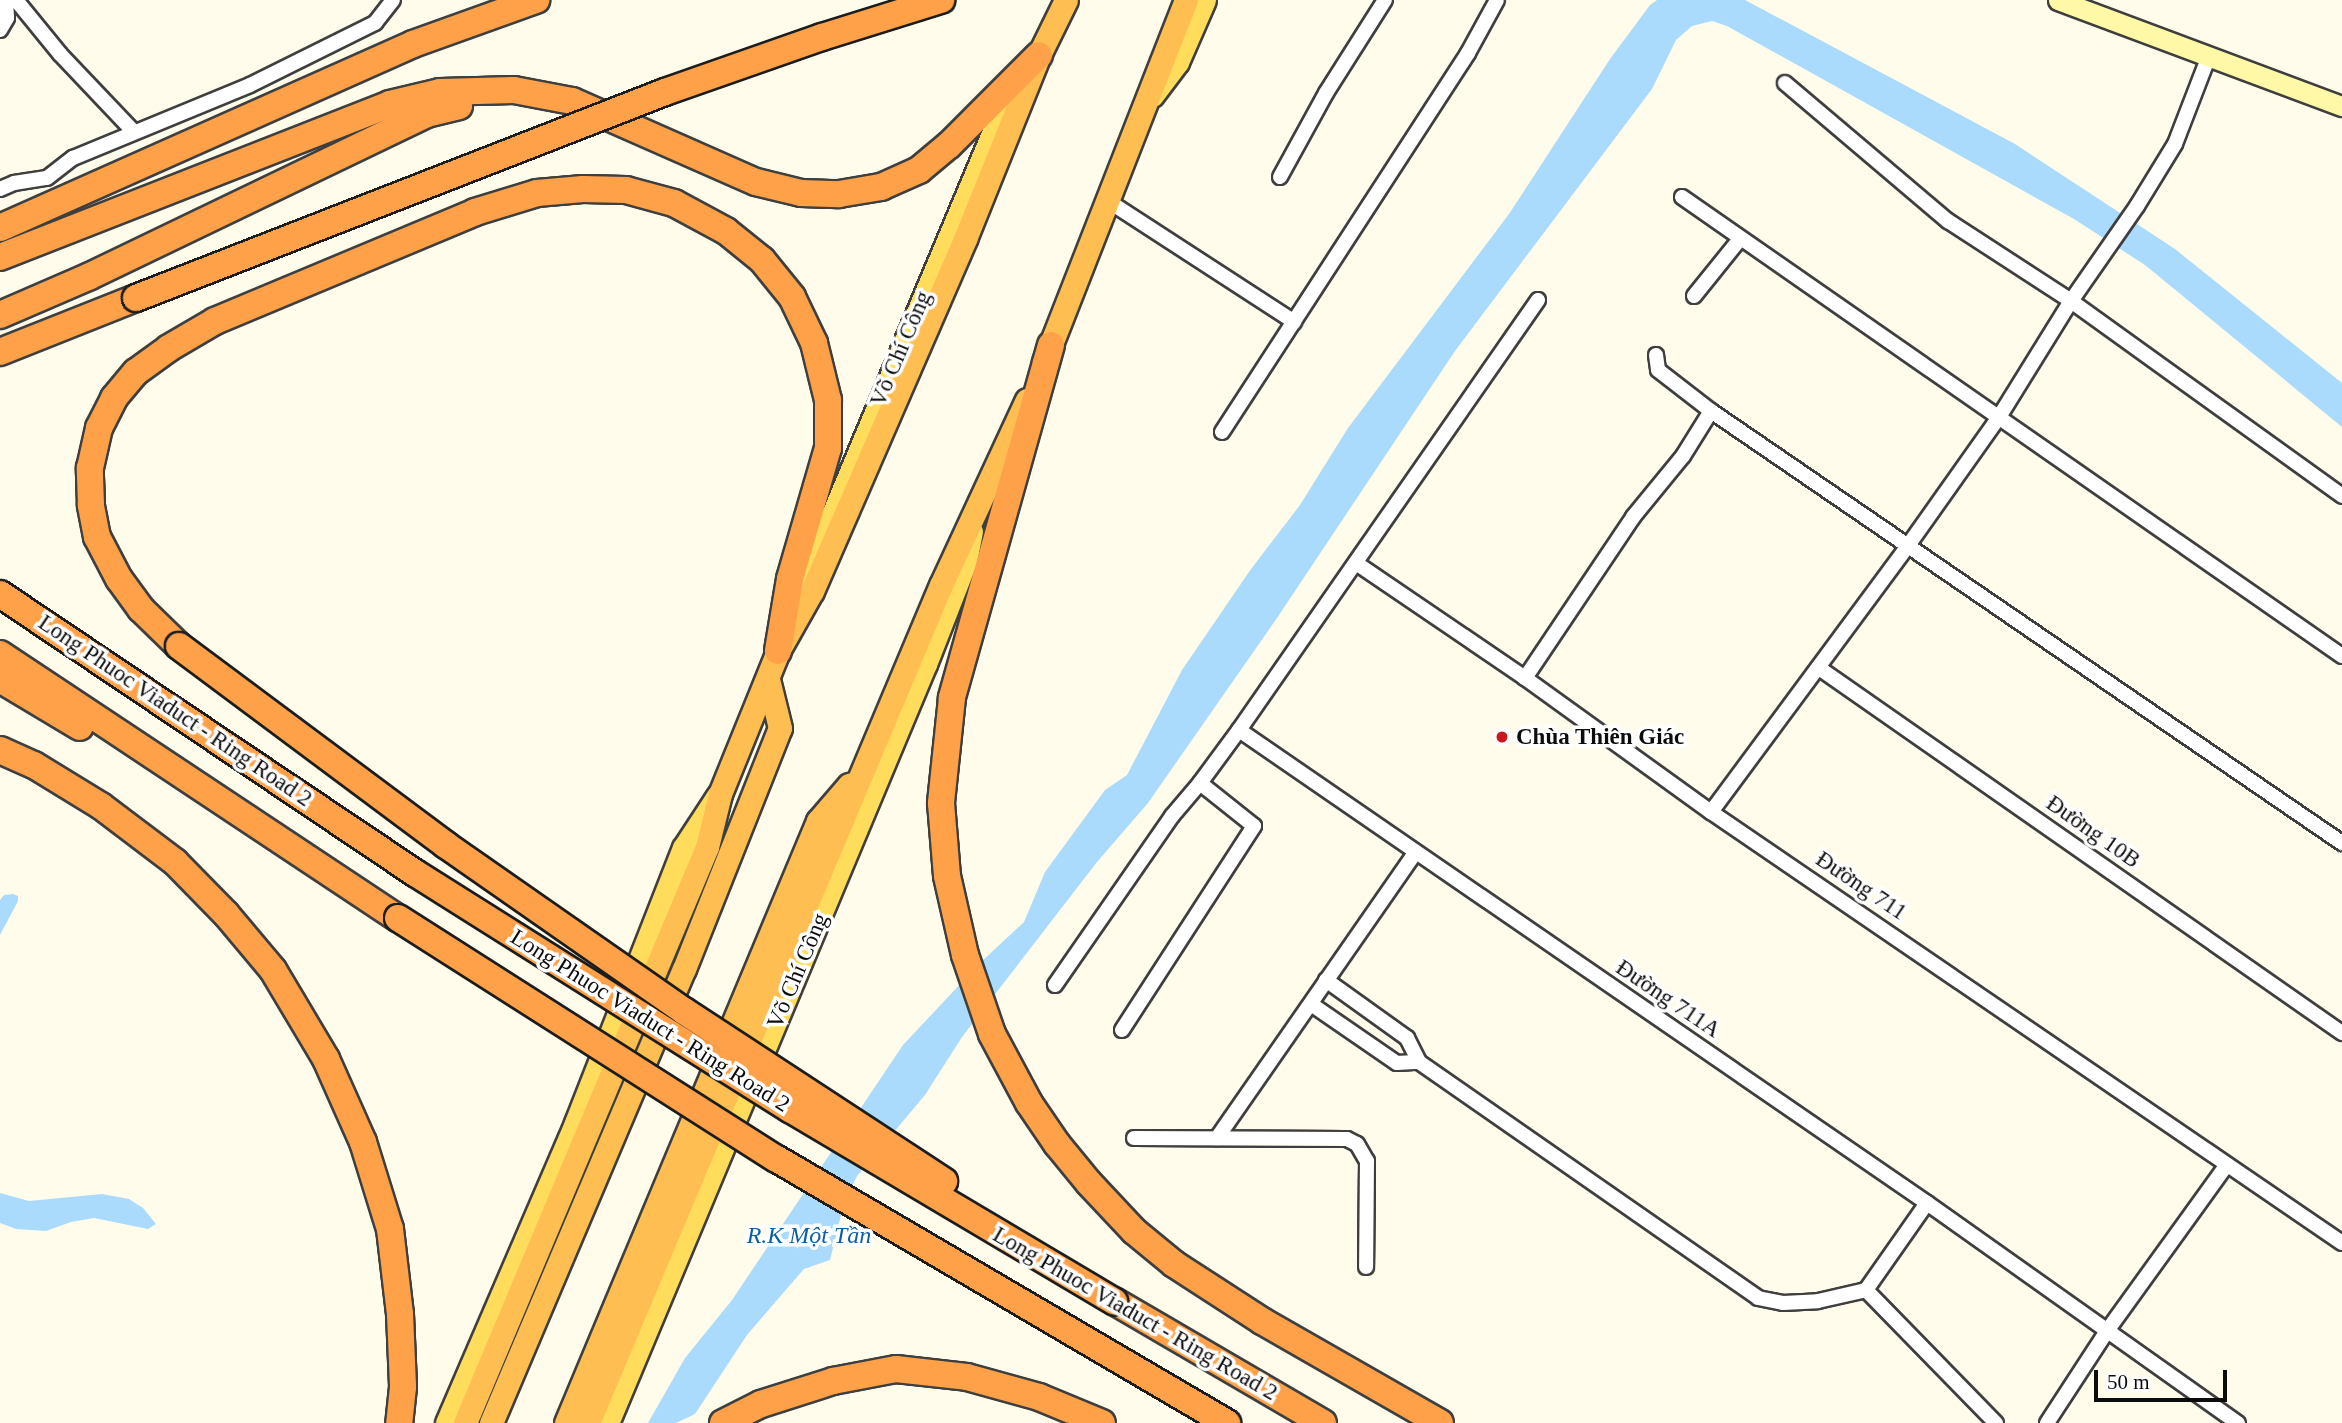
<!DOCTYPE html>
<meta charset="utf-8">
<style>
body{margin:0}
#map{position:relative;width:2342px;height:1423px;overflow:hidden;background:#fffceb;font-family:"Times New Roman",serif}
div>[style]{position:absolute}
.water>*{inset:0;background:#aadbfc}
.roads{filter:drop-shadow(2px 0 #3f3f3f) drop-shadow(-2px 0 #3f3f3f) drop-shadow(0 2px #3f3f3f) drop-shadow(0 -2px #3f3f3f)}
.minor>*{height:14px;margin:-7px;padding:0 7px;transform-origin:7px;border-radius:7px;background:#fff}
.secondary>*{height:19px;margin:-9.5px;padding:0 9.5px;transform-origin:9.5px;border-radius:9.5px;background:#fff8a6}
.primary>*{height:23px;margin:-11.5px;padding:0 11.5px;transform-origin:11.5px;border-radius:11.5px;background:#ffdc5b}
.trunk>*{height:23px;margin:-11.5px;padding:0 11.5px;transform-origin:11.5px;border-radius:11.5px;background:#ffbe52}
.motorway>*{height:26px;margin:-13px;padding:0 13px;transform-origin:13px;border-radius:13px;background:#ffa149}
.bridges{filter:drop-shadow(2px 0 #1d1d1d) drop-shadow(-2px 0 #1d1d1d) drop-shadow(0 2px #1d1d1d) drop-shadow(0 -2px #1d1d1d)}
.motorway-bridge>*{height:26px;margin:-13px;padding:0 13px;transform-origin:13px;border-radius:13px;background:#ffa149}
.dots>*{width:19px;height:19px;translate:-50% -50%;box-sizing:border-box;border:4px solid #fff;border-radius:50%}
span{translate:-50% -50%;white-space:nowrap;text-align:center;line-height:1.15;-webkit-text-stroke:7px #fff;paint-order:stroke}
.street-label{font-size:23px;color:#0c0c0c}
.poi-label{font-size:23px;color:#0c0c0c;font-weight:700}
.left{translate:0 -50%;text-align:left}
.water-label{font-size:24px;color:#0a5fa8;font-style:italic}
.scale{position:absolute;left:2094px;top:1370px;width:133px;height:32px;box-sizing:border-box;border:4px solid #0c0c0c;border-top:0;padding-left:9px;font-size:21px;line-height:24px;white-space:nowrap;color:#0c0c0c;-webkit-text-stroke:5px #fff;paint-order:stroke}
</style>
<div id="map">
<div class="water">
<div style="clip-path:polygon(1657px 0,1745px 0,2015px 144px,2175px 249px,2342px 383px,2342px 427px,2145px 265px,2074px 219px,1727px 26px,1712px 21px,1692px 26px,1676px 40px,1652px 89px,1455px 351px,1277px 618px,1148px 803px,1097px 862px,962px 1037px,925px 1095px,857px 1176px,844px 1203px,830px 1260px,804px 1269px,790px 1285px,747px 1335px,695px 1414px,676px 1423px,648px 1423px,685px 1358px,732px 1300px,903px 1045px,980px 963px,1024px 922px,1045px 872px,1105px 790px,1127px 775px,1182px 670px,1251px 569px,1300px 505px,1348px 428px,1509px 214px,1610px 59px,1650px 5px)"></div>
<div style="clip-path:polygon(13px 894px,18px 896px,18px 901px,0 935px,0 900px,4px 895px)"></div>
<div style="clip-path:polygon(0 1193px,29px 1201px,102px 1194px,129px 1199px,143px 1208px,156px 1224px,148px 1229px,94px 1218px,71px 1222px,46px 1231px,16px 1229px,0 1223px)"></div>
</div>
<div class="roads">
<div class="minor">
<div style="left:16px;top:0;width:70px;rotate:50.8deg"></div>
<div style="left:60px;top:54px;width:106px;rotate:46.5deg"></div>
<div style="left:0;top:30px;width:14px;rotate:-60deg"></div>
<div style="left:7px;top:18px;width:18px;rotate:-93deg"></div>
<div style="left:1785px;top:83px;width:214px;rotate:40.3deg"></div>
<div style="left:1948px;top:221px;width:147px;rotate:33deg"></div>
<div style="left:2071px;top:301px;width:334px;rotate:35.7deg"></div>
<div style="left:1280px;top:177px;width:96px;rotate:-61.3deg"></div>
<div style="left:1326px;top:93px;width:110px;rotate:-57.6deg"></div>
<div style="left:0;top:189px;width:15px;rotate:-23deg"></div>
<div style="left:14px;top:183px;width:33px;rotate:-9deg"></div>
<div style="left:47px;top:178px;width:33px;rotate:-38deg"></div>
<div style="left:73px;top:158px;width:191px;rotate:-22.4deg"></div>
<div style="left:250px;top:85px;width:140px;rotate:-26.4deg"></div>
<div style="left:375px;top:23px;width:29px;rotate:-52deg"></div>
<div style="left:1682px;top:197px;width:804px;rotate:34.82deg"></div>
<div style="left:1108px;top:201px;width:222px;rotate:33deg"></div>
<div style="left:1694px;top:296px;width:73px;rotate:-51.1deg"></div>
<div style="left:1538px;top:300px;width:524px;rotate:124.81deg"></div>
<div style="left:1239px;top:730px;width:835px;rotate:34.51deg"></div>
<div style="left:1927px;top:1203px;width:381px;rotate:35.3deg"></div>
<div style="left:1656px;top:355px;width:15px;rotate:82deg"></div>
<div style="left:1658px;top:370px;width:67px;rotate:37.7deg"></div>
<div style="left:1711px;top:411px;width:765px;rotate:34.4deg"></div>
<div style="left:1222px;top:432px;width:452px;rotate:-57deg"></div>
<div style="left:1468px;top:53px;width:60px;rotate:-61.3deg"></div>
<div style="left:1356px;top:563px;width:204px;rotate:34.2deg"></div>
<div style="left:1525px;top:678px;width:229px;rotate:35.8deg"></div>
<div style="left:1711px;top:812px;width:764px;rotate:34.33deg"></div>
<div style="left:1819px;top:668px;width:638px;rotate:34.91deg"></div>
<div style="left:1525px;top:678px;width:194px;rotate:-56.1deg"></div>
<div style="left:1633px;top:517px;width:79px;rotate:-50.7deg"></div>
<div style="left:1683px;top:456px;width:53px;rotate:-58.1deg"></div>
<div style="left:1711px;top:812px;width:330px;rotate:-53.5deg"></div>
<div style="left:1907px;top:547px;width:159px;rotate:-54.7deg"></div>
<div style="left:1999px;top:417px;width:137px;rotate:-58.2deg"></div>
<div style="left:2071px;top:301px;width:116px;rotate:-55.2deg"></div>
<div style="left:2137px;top:206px;width:73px;rotate:-58.5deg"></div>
<div style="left:2175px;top:144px;width:94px;rotate:-68.9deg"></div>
<div style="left:1326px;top:980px;width:100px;rotate:35.6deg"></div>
<div style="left:1407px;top:1038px;width:27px;rotate:63deg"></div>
<div style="left:1055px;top:985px;width:206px;rotate:-55.3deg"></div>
<div style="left:1172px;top:816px;width:43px;rotate:-49.7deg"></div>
<div style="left:1311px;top:1004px;width:104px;rotate:34.5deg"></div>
<div style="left:1397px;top:1063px;width:22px;rotate:-3deg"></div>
<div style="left:1419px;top:1062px;width:413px;rotate:34.8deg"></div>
<div style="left:1758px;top:1298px;width:25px;rotate:11deg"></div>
<div style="left:1783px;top:1303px;width:35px;rotate:-3deg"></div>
<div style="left:1818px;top:1301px;width:49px;rotate:-12.9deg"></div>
<div style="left:1866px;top:1290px;width:106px;rotate:-55deg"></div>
<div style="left:1122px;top:1030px;width:243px;rotate:-57.1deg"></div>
<div style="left:1254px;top:826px;width:69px;rotate:-141.5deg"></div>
<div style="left:1200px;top:783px;width:66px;rotate:-53.7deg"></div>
<div style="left:1134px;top:1138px;width:213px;rotate:0.3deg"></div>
<div style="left:1347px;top:1139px;width:11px;rotate:27deg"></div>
<div style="left:1357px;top:1144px;width:20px;rotate:60deg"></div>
<div style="left:1367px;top:1161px;width:106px;rotate:90.5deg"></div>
<div style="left:1217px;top:1138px;width:347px;rotate:-55.2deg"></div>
<div style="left:1866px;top:1290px;width:186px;rotate:45.7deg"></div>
<div style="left:2047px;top:1423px;width:110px;rotate:-56.9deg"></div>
<div style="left:2107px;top:1331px;width:203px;rotate:-54.2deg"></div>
</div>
<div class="secondary">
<div style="left:2058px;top:0;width:303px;rotate:20.5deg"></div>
</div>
<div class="primary">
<div style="left:1152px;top:95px;width:41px;rotate:-52.9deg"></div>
<div style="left:1177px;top:62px;width:68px;rotate:-66.5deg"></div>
<div style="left:806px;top:579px;width:509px;rotate:-67.22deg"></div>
<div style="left:1003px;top:110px;width:31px;rotate:-57deg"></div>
<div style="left:447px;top:1423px;width:327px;rotate:-66.7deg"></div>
<div style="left:576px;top:1123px;width:295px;rotate:-68.6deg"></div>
<div style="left:684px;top:848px;width:62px;rotate:-56.8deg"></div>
<div style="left:607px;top:1423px;width:823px;rotate:-67.27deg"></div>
<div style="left:925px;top:664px;width:110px;rotate:-68.6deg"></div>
<div style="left:965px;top:562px;width:31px;rotate:-79deg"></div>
</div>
<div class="trunk">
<div style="left:1044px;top:362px;width:389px;rotate:-68.6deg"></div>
<div style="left:465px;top:1423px;width:625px;rotate:-67.21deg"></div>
<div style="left:707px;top:847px;width:55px;rotate:-76.2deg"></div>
<div style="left:720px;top:794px;width:154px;rotate:-67.9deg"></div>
<div style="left:778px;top:651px;width:69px;rotate:-60.5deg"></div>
<div style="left:812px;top:591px;width:384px;rotate:-66.5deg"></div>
<div style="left:965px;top:239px;width:198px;rotate:-68.1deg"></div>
<div style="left:1039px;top:55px;width:61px;rotate:-63.9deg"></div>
<div style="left:491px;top:1423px;width:493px;rotate:-67deg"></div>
<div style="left:684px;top:969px;width:259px;rotate:-68.3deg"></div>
<div style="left:780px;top:728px;width:50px;rotate:-103.8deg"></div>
<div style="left:566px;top:1423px;width:653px;rotate:-67.29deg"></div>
<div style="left:818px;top:821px;width:48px;rotate:-49.3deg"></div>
<div style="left:588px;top:1423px;width:909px;rotate:-67.16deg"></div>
<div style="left:941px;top:585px;width:204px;rotate:-65.1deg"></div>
</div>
<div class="motorway">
<div style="left:0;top:228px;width:452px;rotate:-24deg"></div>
<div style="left:413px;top:44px;width:131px;rotate:-19.7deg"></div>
<div style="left:0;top:257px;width:419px;rotate:-21.4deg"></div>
<div style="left:390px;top:104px;width:51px;rotate:-13.5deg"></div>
<div style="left:440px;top:92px;width:74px;rotate:-1.5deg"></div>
<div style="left:514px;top:90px;width:59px;rotate:10.7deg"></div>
<div style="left:572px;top:101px;width:201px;rotate:23.8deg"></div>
<div style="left:756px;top:182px;width:46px;rotate:13.7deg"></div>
<div style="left:801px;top:193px;width:38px;rotate:2deg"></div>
<div style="left:839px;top:194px;width:43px;rotate:-9.5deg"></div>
<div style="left:881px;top:187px;width:42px;rotate:-24.1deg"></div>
<div style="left:919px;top:170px;width:39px;rotate:-40deg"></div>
<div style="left:949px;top:145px;width:127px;rotate:-45deg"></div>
<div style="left:0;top:315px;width:96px;rotate:-23.4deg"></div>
<div style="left:88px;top:277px;width:376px;rotate:-25.7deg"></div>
<div style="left:427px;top:114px;width:33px;rotate:-14deg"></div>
<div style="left:1051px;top:345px;width:367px;rotate:105.7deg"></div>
<div style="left:952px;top:698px;width:106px;rotate:96deg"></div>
<div style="left:941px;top:803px;width:73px;rotate:85.3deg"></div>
<div style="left:947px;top:876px;width:81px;rotate:77.2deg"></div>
<div style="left:965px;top:955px;width:83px;rotate:71.1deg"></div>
<div style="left:992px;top:1034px;width:78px;rotate:61.8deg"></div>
<div style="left:1029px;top:1103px;width:50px;rotate:55.7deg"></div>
<div style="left:1057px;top:1144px;width:50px;rotate:50.6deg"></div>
<div style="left:1089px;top:1183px;width:66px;rotate:46.8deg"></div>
<div style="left:1134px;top:1231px;width:52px;rotate:39.5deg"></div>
<div style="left:1174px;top:1264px;width:105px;rotate:32.9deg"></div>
<div style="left:1262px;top:1321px;width:205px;rotate:29.8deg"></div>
<div style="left:0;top:352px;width:146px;rotate:-21.7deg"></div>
<div style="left:179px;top:646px;width:53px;rotate:-135.8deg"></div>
<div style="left:141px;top:609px;width:37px;rotate:-126deg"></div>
<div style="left:119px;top:579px;width:47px;rotate:-117.6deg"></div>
<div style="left:97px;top:537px;width:33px;rotate:-101deg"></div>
<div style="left:91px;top:505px;width:37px;rotate:-92deg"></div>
<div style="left:90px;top:468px;width:41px;rotate:-77.3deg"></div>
<div style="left:99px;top:428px;width:34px;rotate:-63deg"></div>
<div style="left:114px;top:398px;width:34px;rotate:-50deg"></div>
<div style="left:136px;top:372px;width:41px;rotate:-36deg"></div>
<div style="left:169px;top:348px;width:53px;rotate:-30.4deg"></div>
<div style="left:215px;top:321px;width:282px;rotate:-22.7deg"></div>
<div style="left:475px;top:212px;width:65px;rotate:-17deg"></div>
<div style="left:537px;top:193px;width:46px;rotate:-5deg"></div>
<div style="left:583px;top:189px;width:43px;rotate:1.3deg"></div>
<div style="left:626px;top:190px;width:50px;rotate:15.2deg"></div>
<div style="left:674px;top:203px;width:59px;rotate:28.3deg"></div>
<div style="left:726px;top:231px;width:46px;rotate:38.9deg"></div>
<div style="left:762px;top:260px;width:48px;rotate:51deg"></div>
<div style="left:792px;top:297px;width:51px;rotate:64.4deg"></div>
<div style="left:814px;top:343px;width:59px;rotate:76.2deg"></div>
<div style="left:828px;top:400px;width:48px;rotate:90deg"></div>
<div style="left:828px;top:448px;width:136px;rotate:106.2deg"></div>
<div style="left:790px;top:579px;width:73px;rotate:99.5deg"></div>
<div style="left:0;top:654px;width:478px;rotate:33.6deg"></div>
<div style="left:0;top:679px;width:93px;rotate:31deg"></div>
<div style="left:0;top:750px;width:37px;rotate:24deg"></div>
<div style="left:34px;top:765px;width:79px;rotate:31.5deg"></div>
<div style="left:101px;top:806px;width:93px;rotate:37.1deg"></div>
<div style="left:175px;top:862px;width:73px;rotate:45.6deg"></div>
<div style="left:226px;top:914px;width:73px;rotate:50deg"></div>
<div style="left:273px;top:970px;width:104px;rotate:59.2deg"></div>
<div style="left:326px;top:1059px;width:91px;rotate:66deg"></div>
<div style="left:363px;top:1142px;width:91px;rotate:72.8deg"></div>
<div style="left:390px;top:1229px;width:86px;rotate:83.3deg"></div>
<div style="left:400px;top:1314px;width:73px;rotate:87.6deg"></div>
<div style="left:403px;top:1387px;width:36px;rotate:96deg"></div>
<div style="left:1114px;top:1301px;width:242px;rotate:30.3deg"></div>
<div style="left:723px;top:1423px;width:42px;rotate:-26.6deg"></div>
<div style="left:761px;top:1404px;width:76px;rotate:-17.7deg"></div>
<div style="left:833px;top:1381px;width:64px;rotate:-10.8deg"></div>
<div style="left:896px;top:1369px;width:71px;rotate:6.4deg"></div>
<div style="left:967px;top:1377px;width:75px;rotate:15.5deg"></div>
<div style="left:1039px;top:1397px;width:68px;rotate:22.4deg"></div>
</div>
</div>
<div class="bridges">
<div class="motorway-bridge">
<div style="left:136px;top:298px;width:568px;rotate:-21.28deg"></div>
<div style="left:665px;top:92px;width:166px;rotate:-19.3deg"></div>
<div style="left:822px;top:37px;width:125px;rotate:-17.3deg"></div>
<div style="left:0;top:594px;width:500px;rotate:33.91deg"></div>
<div style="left:415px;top:873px;width:443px;rotate:32.2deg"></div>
<div style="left:790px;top:1109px;width:377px;rotate:30.7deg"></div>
<div style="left:179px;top:646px;width:333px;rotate:36.7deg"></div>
<div style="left:446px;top:845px;width:290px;rotate:34.9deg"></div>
<div style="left:684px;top:1011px;width:311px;rotate:33.2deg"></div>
<div style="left:398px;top:918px;width:449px;rotate:32.5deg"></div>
<div style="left:777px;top:1159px;width:522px;rotate:30.4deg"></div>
</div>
</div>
<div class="dots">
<div style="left:1502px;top:737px;background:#c8181b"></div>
</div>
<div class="street-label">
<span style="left:901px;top:349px;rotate:-67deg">Võ Chí Công</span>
<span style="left:175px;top:711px;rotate:34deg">Long Phuoc Viaduct - Ring Road 2</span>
<span style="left:2093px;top:832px;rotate:35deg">Đường 10B</span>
<span style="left:1861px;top:886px;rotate:34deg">Đường 711</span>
<span style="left:798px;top:971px;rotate:-67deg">Võ Chí Công</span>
<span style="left:1668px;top:999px;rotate:34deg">Đường 711A</span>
<span style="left:650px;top:1021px;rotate:32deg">Long Phuoc Viaduct - Ring Road 2</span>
<span style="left:1135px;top:1314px;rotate:30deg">Long Phuoc Viaduct - Ring Road 2</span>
</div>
<div class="poi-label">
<span class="left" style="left:1516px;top:737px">Chùa Thiên Giác</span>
</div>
<div class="water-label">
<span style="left:809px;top:1236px">R.K Một Tần</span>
</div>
<div class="scale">50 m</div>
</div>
